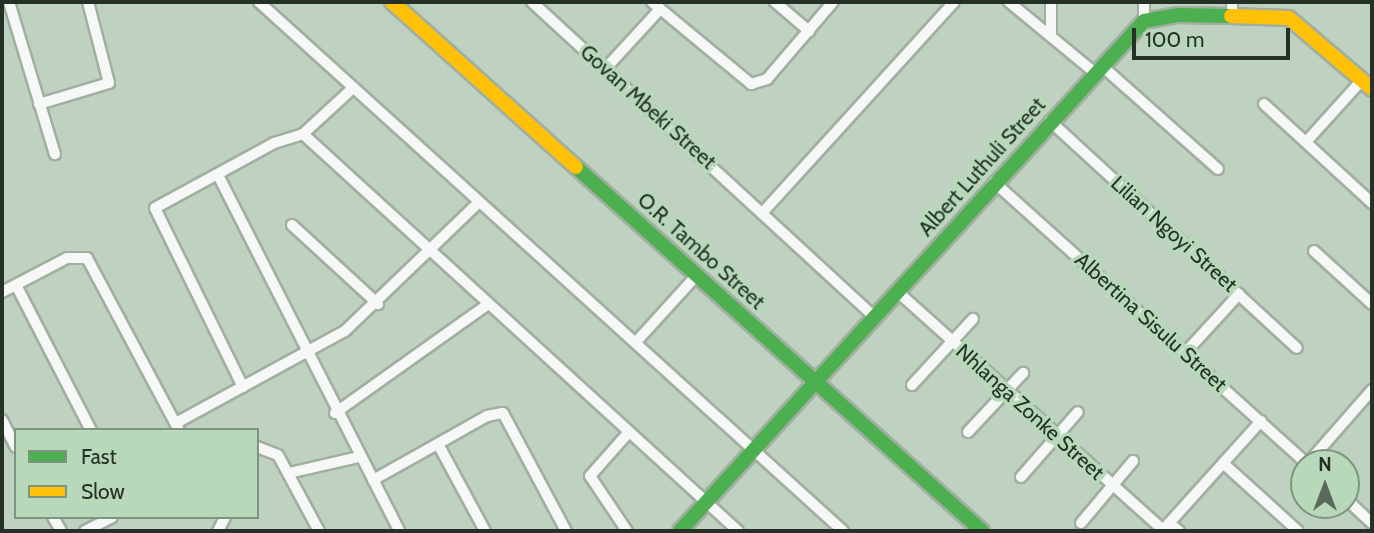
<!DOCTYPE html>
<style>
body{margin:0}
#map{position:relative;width:1374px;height:533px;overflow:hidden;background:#bfd1c0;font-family:Cabin,sans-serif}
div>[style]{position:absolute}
.roads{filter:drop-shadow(2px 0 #a1afa1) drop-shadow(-2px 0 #a1afa1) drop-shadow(0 2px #a1afa1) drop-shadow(0 -2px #a1afa1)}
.street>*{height:10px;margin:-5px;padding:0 5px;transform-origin:5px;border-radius:5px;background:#f5f8f6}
.fast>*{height:14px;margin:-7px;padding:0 7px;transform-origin:7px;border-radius:7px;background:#4caf50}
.slow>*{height:14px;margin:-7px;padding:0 7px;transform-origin:7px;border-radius:7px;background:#ffc107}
span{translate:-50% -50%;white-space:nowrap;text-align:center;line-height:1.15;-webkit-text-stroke:7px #b8d8ba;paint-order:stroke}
.street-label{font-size:21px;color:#253126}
.frame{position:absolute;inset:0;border:4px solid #253126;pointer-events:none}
.legend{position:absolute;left:14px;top:428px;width:245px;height:91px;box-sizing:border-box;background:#b8d8ba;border:2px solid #7d957f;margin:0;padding:9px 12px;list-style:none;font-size:21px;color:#253126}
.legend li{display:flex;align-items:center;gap:14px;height:35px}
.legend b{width:35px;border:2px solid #7d957f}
.north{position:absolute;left:1290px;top:449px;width:70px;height:70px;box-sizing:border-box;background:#b8d8ba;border:2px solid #7d957f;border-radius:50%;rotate:0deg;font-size:19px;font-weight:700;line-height:28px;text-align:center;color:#253126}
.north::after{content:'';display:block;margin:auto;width:24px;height:32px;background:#5b695c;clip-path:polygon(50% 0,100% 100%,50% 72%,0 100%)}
.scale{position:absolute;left:1132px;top:28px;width:158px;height:32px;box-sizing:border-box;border:4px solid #253126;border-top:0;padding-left:9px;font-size:21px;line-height:24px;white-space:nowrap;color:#253126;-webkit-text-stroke:5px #b8d8ba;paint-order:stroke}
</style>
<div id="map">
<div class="roads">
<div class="street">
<div style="left:9px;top:2px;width:159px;rotate:73.2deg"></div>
<div style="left:259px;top:2px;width:788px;rotate:42.17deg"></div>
<div style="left:532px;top:2px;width:467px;rotate:42.6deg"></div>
<div style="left:652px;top:2px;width:129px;rotate:39.6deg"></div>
<div style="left:751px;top:84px;width:17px;rotate:-17deg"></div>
<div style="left:767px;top:79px;width:101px;rotate:-49.4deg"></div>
<div style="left:775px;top:2px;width:45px;rotate:40.5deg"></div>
<div style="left:1009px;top:2px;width:112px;rotate:39.5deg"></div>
<div style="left:1144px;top:2px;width:19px;rotate:90deg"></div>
<div style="left:1232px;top:2px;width:13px;rotate:90deg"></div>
<div style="left:1051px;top:36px;width:34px;rotate:-90deg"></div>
<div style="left:1102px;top:66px;width:155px;rotate:41.6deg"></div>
<div style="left:606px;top:68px;width:80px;rotate:-47.5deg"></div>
<div style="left:39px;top:104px;width:73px;rotate:-16.7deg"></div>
<div style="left:109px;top:83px;width:84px;rotate:-104.5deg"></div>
<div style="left:1264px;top:104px;width:147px;rotate:42.5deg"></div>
<div style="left:1050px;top:121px;width:335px;rotate:42.6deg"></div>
<div style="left:303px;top:134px;width:589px;rotate:42.38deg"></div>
<div style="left:1306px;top:142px;width:84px;rotate:-47.9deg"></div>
<div style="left:219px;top:177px;width:397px;rotate:63deg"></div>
<div style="left:994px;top:182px;width:420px;rotate:42deg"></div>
<div style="left:764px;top:211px;width:282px;rotate:-47.7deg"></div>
<div style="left:292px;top:225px;width:117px;rotate:42.6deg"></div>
<div style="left:1314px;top:251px;width:79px;rotate:42.4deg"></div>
<div style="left:16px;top:285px;width:163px;rotate:62.7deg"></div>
<div style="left:2px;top:292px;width:73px;rotate:-27.6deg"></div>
<div style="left:67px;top:258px;width:20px"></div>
<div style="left:87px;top:258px;width:195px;rotate:61.9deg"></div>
<div style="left:899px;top:293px;width:355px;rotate:41.9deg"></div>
<div style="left:636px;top:342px;width:91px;rotate:-47.7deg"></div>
<div style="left:1185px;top:353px;width:80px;rotate:-47.5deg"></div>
<div style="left:912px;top:385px;width:90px;rotate:-47.3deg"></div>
<div style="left:243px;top:387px;width:199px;rotate:-116.2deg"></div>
<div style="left:155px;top:208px;width:136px;rotate:-28.6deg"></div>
<div style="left:274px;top:143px;width:30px;rotate:-17deg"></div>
<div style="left:303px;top:134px;width:67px;rotate:-42.6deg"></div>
<div style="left:335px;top:413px;width:186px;rotate:-35.4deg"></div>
<div style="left:2px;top:420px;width:30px;rotate:63deg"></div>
<div style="left:176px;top:423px;width:192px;rotate:-28.6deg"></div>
<div style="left:345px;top:331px;width:186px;rotate:-43.9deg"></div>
<div style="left:968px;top:432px;width:81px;rotate:-47deg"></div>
<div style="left:438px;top:444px;width:99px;rotate:61.6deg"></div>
<div style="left:257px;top:447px;width:22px;rotate:21deg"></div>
<div style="left:278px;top:455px;width:86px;rotate:61.7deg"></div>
<div style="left:1223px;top:463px;width:101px;rotate:42.2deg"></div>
<div style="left:1308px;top:463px;width:97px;rotate:-48.8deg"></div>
<div style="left:289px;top:473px;width:72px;rotate:-12.9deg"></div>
<div style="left:1021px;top:477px;width:86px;rotate:-48.8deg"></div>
<div style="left:373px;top:480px;width:131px;rotate:-29.3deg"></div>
<div style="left:487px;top:416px;width:16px;rotate:-11deg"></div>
<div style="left:503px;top:413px;width:134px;rotate:61.9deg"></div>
<div style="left:1346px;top:499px;width:35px;rotate:43deg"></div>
<div style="left:53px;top:517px;width:16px;rotate:60deg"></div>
<div style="left:1081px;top:523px;width:81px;rotate:-50deg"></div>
<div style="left:1169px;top:523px;width:13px;rotate:39deg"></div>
<div style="left:85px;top:531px;width:30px;rotate:-27deg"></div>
<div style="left:218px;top:531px;width:16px;rotate:-63deg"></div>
<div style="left:627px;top:531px;width:66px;rotate:-123.9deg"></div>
<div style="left:590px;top:476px;width:59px;rotate:-48.4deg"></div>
<div style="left:1162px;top:531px;width:148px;rotate:-48deg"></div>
</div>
<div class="fast">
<div style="left:576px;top:167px;width:545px;rotate:41.88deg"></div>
<div style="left:680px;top:531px;width:689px;rotate:-47.7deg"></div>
<div style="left:1144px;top:21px;width:35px;rotate:-10deg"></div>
<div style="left:1178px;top:15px;width:53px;rotate:1.1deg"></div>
</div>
<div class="slow">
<div style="left:392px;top:2px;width:247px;rotate:41.9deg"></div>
<div style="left:1231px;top:16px;width:58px;rotate:2deg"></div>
<div style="left:1289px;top:18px;width:109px;rotate:40.5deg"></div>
</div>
</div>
<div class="street-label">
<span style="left:648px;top:107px;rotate:42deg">Govan Mbeki Street</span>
<span style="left:982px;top:167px;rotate:-48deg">Albert Luthuli Street</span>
<span style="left:1174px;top:234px;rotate:42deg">Lilian Ngoyi Street</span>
<span style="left:701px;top:251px;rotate:42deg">O.R. Tambo Street</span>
<span style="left:1151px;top:322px;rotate:42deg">Albertina Sisulu Street</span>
<span style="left:1030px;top:412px;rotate:42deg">Nhlanga Zonke Street</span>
</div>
<div class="frame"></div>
<ul class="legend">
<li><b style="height:9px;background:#4caf50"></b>Fast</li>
<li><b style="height:9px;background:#ffc107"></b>Slow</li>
</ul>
<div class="north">N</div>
<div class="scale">100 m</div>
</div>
